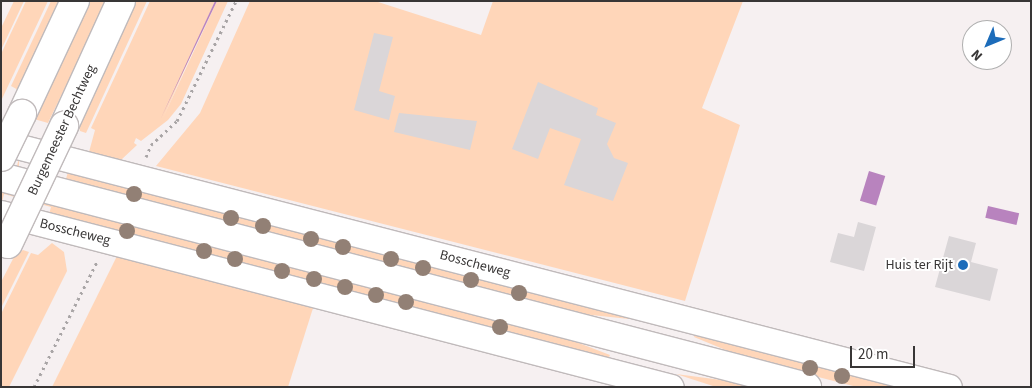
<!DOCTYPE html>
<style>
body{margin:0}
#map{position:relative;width:1032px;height:388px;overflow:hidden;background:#f6f0f1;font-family:"Source Sans 3",sans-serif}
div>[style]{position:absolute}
.green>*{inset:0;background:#ffd6b9}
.water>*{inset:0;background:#b883be;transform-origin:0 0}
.building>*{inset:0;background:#dad6d8}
.path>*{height:3px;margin-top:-1.5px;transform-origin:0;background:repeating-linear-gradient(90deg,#a9a5a6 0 2.5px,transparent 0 6.5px)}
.roads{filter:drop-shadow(1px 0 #c0babb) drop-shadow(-1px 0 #c0babb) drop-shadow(0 1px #c0babb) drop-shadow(0 -1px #c0babb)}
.minor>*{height:25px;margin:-12.5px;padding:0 12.5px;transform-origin:12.5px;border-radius:12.5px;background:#fff}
.secondary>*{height:28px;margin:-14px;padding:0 14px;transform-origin:14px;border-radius:14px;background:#fff}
.primary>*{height:28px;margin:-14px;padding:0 14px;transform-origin:14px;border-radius:14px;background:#fff}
.bridges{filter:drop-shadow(1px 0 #c0babb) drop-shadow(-1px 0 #c0babb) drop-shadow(0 1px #c0babb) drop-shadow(0 -1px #c0babb)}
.primary-bridge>*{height:28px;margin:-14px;padding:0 14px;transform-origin:14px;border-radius:14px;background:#fff}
.trees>*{width:16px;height:16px;margin:-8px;border-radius:50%;background:#928075}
.dots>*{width:14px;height:14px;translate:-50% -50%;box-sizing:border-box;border:2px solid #fff;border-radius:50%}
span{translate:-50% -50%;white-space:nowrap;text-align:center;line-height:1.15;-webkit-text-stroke:4px #fff;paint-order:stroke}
.street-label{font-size:14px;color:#383636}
.poi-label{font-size:14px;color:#383636}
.right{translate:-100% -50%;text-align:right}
.frame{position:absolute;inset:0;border:2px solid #383636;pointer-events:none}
.north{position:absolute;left:962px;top:20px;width:50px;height:50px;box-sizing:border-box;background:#fff;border:1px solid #afafaf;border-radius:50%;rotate:225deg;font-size:14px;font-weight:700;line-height:20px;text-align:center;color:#383636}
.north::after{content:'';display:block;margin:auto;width:18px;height:22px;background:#1c6cba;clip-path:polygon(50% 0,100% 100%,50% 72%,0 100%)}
.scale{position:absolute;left:850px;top:346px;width:65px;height:22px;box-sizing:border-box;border:2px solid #383636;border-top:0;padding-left:6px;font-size:15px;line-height:18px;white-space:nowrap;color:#383636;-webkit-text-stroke:4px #fff;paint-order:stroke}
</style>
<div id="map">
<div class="green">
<div style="clip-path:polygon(14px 1px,24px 1px,1px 50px,1px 28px)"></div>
<div style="clip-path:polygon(26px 1px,48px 1px,1px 101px,1px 54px)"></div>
<div style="clip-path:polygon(51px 1px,61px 1px,20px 91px,11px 86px)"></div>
<div style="clip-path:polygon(89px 1px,107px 1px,48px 123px,34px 119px)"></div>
<div style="clip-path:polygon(135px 1px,147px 1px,86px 133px,80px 131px,78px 122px)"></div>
<div style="clip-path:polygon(150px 1px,215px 1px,163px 118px,217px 1px,228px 1px,181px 104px,168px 120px,141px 141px,136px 138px,134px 143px,137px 145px,121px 160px,89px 152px,95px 130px,91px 128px)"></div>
<div style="clip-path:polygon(250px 1px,375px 1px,481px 35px,493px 1px,743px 1px,702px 108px,740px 125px,685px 301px,156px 166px,200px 113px)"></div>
<div style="clip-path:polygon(19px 158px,19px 167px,66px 179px,69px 168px,632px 309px,629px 319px,573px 313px,1px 165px,17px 166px)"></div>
<div style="clip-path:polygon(1px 191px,558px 335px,610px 355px,605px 366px,48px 218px,51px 207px,4px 194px,2px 202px)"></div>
<div style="clip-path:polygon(52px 243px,64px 252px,67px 271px,9px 387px,1px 387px,1px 314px,31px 253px,38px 255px)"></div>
<div style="clip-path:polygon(23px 250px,29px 252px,1px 308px,1px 282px,15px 255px)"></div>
<div style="clip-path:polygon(117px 256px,314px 305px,288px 387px,52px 387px)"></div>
<div style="clip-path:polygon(698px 326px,914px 387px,857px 387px,745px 358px,694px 337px)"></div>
<div style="clip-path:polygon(676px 374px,744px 383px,759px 387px,716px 387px)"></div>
</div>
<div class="water">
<div style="clip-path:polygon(215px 1px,217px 1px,161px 118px)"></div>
<div style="left:869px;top:171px;width:17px;height:31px;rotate:17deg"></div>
<div style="left:988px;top:206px;width:32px;height:12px;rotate:13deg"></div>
</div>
<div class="building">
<div style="clip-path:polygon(374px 33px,393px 37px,379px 91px,395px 96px,389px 120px,354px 110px)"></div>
<div style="clip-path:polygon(538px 82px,598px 108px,596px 115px,616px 123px,607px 144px,614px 158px,628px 163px,613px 201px,564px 185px,581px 139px,550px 128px,538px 159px,512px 149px)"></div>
<div style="clip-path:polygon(399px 113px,477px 121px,470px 150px,394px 132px)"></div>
<div style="clip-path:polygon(858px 222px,876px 227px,864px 271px,830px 262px,838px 233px,854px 237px)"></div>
<div style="clip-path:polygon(949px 236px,976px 243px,971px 262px,998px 269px,990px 301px,935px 287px)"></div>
</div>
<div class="path">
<div style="left:146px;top:157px;width:13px;rotate:-67deg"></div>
<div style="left:151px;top:145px;width:35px;rotate:-43deg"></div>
<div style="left:177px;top:121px;width:134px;rotate:-63.8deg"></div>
<div style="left:34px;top:387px;width:142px;rotate:-63.3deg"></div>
</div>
<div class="roads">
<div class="minor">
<div style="left:1px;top:142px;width:979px;rotate:14.49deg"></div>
<div style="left:1px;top:213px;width:692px;rotate:14.56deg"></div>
</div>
<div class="secondary">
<div style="left:1px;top:177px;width:833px;rotate:14.6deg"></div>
</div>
<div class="primary">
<div style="left:22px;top:114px;width:125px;rotate:-64.9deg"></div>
<div style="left:64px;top:126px;width:137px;rotate:-65.5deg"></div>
</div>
</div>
<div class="bridges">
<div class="primary-bridge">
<div style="left:1px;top:157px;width:48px;rotate:-64deg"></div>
<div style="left:8px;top:244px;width:131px;rotate:-64.6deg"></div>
</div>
</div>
<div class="trees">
<div style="left:134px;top:194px"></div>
<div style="left:231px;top:218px"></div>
<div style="left:263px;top:226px"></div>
<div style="left:127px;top:231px"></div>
<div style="left:311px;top:239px"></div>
<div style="left:343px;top:247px"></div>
<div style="left:204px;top:251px"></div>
<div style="left:235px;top:259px"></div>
<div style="left:391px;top:259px"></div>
<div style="left:423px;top:268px"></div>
<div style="left:282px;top:271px"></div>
<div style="left:314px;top:279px"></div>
<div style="left:471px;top:280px"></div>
<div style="left:345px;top:287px"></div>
<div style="left:519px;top:293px"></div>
<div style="left:376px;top:295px"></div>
<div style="left:406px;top:302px"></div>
<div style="left:500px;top:327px"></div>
<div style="left:810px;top:368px"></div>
<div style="left:842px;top:376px"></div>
</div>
<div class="dots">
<div style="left:963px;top:265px;background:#1c6cba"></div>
</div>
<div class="street-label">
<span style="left:62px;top:130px;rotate:-65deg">Burgemeester Bechtweg</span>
<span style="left:75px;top:232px;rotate:14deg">Bosscheweg</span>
<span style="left:475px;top:264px;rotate:15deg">Bosscheweg</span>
</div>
<div class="poi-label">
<span class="right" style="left:953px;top:265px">Huis ter Rijt</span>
</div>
<div class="frame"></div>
<div class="north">N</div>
<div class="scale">20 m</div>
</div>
